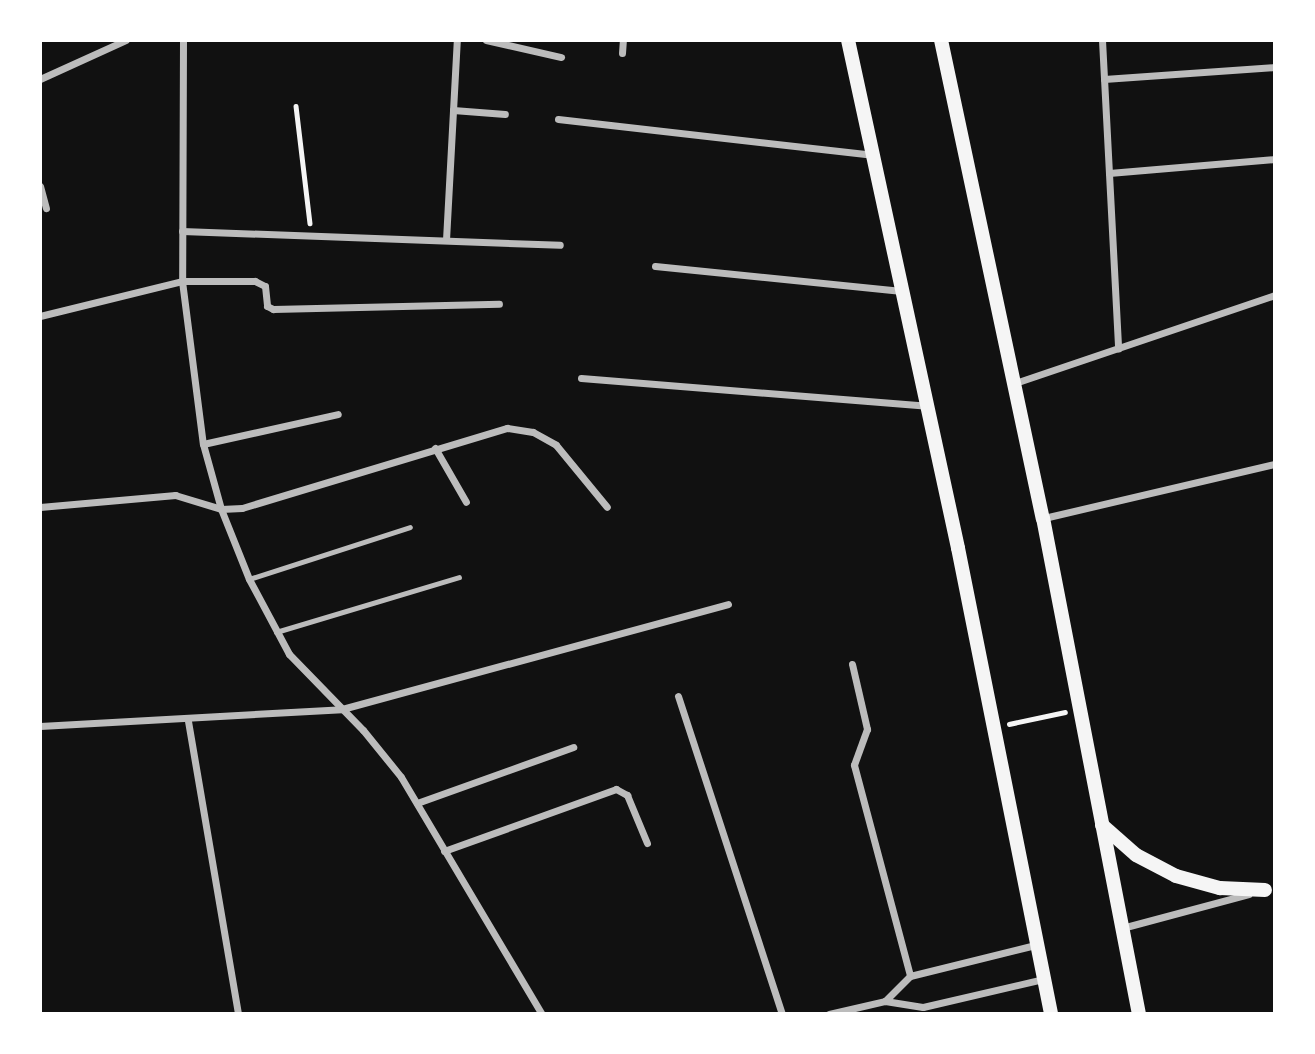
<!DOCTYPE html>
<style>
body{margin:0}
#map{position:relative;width:1315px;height:1054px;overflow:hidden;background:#111;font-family:"Titillium Web",sans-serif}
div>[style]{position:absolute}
.path>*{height:4.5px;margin:-2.25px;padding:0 2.25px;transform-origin:2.25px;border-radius:2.25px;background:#f5f5f5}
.service>*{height:5px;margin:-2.5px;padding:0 2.5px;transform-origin:2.5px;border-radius:2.5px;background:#bcbcbc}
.minor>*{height:7px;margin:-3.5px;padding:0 3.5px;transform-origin:3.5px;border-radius:3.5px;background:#bcbcbc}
.secondary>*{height:14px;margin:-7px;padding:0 7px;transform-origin:7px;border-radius:7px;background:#f5f5f5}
span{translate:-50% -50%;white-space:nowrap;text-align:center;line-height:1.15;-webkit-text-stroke:5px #fff;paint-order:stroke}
.frame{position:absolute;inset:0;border:42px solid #fff;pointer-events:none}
</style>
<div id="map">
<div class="path">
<div style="left:296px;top:106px;width:118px;rotate:83.2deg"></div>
<div style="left:1009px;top:724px;width:57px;rotate:-12.1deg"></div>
</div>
<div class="service">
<div style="left:249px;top:579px;width:169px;rotate:-17.9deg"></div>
<div style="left:276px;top:632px;width:191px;rotate:-16.7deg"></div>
</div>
<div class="minor">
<div style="left:183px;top:40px;width:241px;rotate:90.2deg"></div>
<div style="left:182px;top:281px;width:164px;rotate:82.7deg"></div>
<div style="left:203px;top:444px;width:67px;rotate:74.5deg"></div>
<div style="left:221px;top:509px;width:75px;rotate:68.2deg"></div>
<div style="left:249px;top:579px;width:85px;rotate:61.9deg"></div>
<div style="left:289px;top:654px;width:106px;rotate:45.8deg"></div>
<div style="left:363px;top:730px;width:60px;rotate:51deg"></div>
<div style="left:401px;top:777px;width:276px;rotate:59.3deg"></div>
<div style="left:486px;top:40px;width:77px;rotate:12.8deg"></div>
<div style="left:1102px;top:40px;width:309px;rotate:87deg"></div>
<div style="left:622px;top:53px;width:13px;rotate:-86deg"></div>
<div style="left:40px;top:79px;width:94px;rotate:-24.4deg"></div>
<div style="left:1104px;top:79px;width:171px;rotate:-4deg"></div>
<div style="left:453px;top:110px;width:52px;rotate:4.4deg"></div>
<div style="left:558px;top:119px;width:316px;rotate:6.5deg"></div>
<div style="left:1109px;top:173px;width:167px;rotate:-4.8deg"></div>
<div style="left:40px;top:186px;width:23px;rotate:75deg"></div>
<div style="left:182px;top:231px;width:378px;rotate:2.1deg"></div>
<div style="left:446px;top:240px;width:200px;rotate:-86.9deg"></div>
<div style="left:655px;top:266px;width:248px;rotate:5.8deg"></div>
<div style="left:40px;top:316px;width:146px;rotate:-13.8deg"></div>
<div style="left:182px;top:281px;width:73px"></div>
<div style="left:255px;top:281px;width:11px;rotate:27deg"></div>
<div style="left:265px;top:286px;width:20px;rotate:84deg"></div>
<div style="left:267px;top:306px;width:7px;rotate:27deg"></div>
<div style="left:273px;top:309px;width:226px;rotate:-1.3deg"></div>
<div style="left:581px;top:378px;width:347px;rotate:4.6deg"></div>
<div style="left:1015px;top:383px;width:274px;rotate:-18.7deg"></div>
<div style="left:203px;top:444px;width:138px;rotate:-12.5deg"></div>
<div style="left:435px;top:448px;width:62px;rotate:60.1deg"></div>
<div style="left:40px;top:507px;width:136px;rotate:-5.1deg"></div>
<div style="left:175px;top:495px;width:48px;rotate:16.9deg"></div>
<div style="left:221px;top:509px;width:21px;rotate:-3deg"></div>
<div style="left:242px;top:508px;width:277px;rotate:-16.8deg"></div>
<div style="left:507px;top:428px;width:26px;rotate:9deg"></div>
<div style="left:533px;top:432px;width:26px;rotate:29deg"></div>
<div style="left:556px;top:445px;width:80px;rotate:50.6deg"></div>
<div style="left:1044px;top:518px;width:237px;rotate:-13.2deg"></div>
<div style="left:852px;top:664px;width:67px;rotate:77deg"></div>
<div style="left:867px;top:729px;width:38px;rotate:110deg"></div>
<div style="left:854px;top:765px;width:218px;rotate:75.1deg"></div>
<div style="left:678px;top:696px;width:335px;rotate:71.9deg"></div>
<div style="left:188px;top:721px;width:297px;rotate:80.3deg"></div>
<div style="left:40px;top:726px;width:302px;rotate:-3.2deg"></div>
<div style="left:342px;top:709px;width:400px;rotate:-15.2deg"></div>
<div style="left:417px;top:803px;width:166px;rotate:-19.7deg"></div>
<div style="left:444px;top:851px;width:183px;rotate:-19.8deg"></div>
<div style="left:616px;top:789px;width:13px;rotate:29deg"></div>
<div style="left:627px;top:795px;width:52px;rotate:67.4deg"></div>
<div style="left:1122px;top:928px;width:131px;rotate:-15deg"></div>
<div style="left:885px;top:1001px;width:35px;rotate:-45deg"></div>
<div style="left:910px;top:976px;width:129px;rotate:-13.9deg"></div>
<div style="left:829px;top:1014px;width:57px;rotate:-13.1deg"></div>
<div style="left:885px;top:1001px;width:38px;rotate:9deg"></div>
<div style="left:923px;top:1007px;width:123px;rotate:-13.1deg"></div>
</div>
<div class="secondary">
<div style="left:848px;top:40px;width:520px;rotate:77.78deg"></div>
<div style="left:958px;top:548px;width:475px;rotate:78.7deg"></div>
<div style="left:941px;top:40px;width:489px;rotate:78deg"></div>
<div style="left:1043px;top:518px;width:505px;rotate:79.05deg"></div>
<div style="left:1102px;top:825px;width:45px;rotate:41.4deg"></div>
<div style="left:1136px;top:855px;width:45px;rotate:27.7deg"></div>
<div style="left:1176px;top:876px;width:46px;rotate:15.3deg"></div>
<div style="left:1220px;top:888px;width:45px;rotate:2.5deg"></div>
</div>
<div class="frame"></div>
</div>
